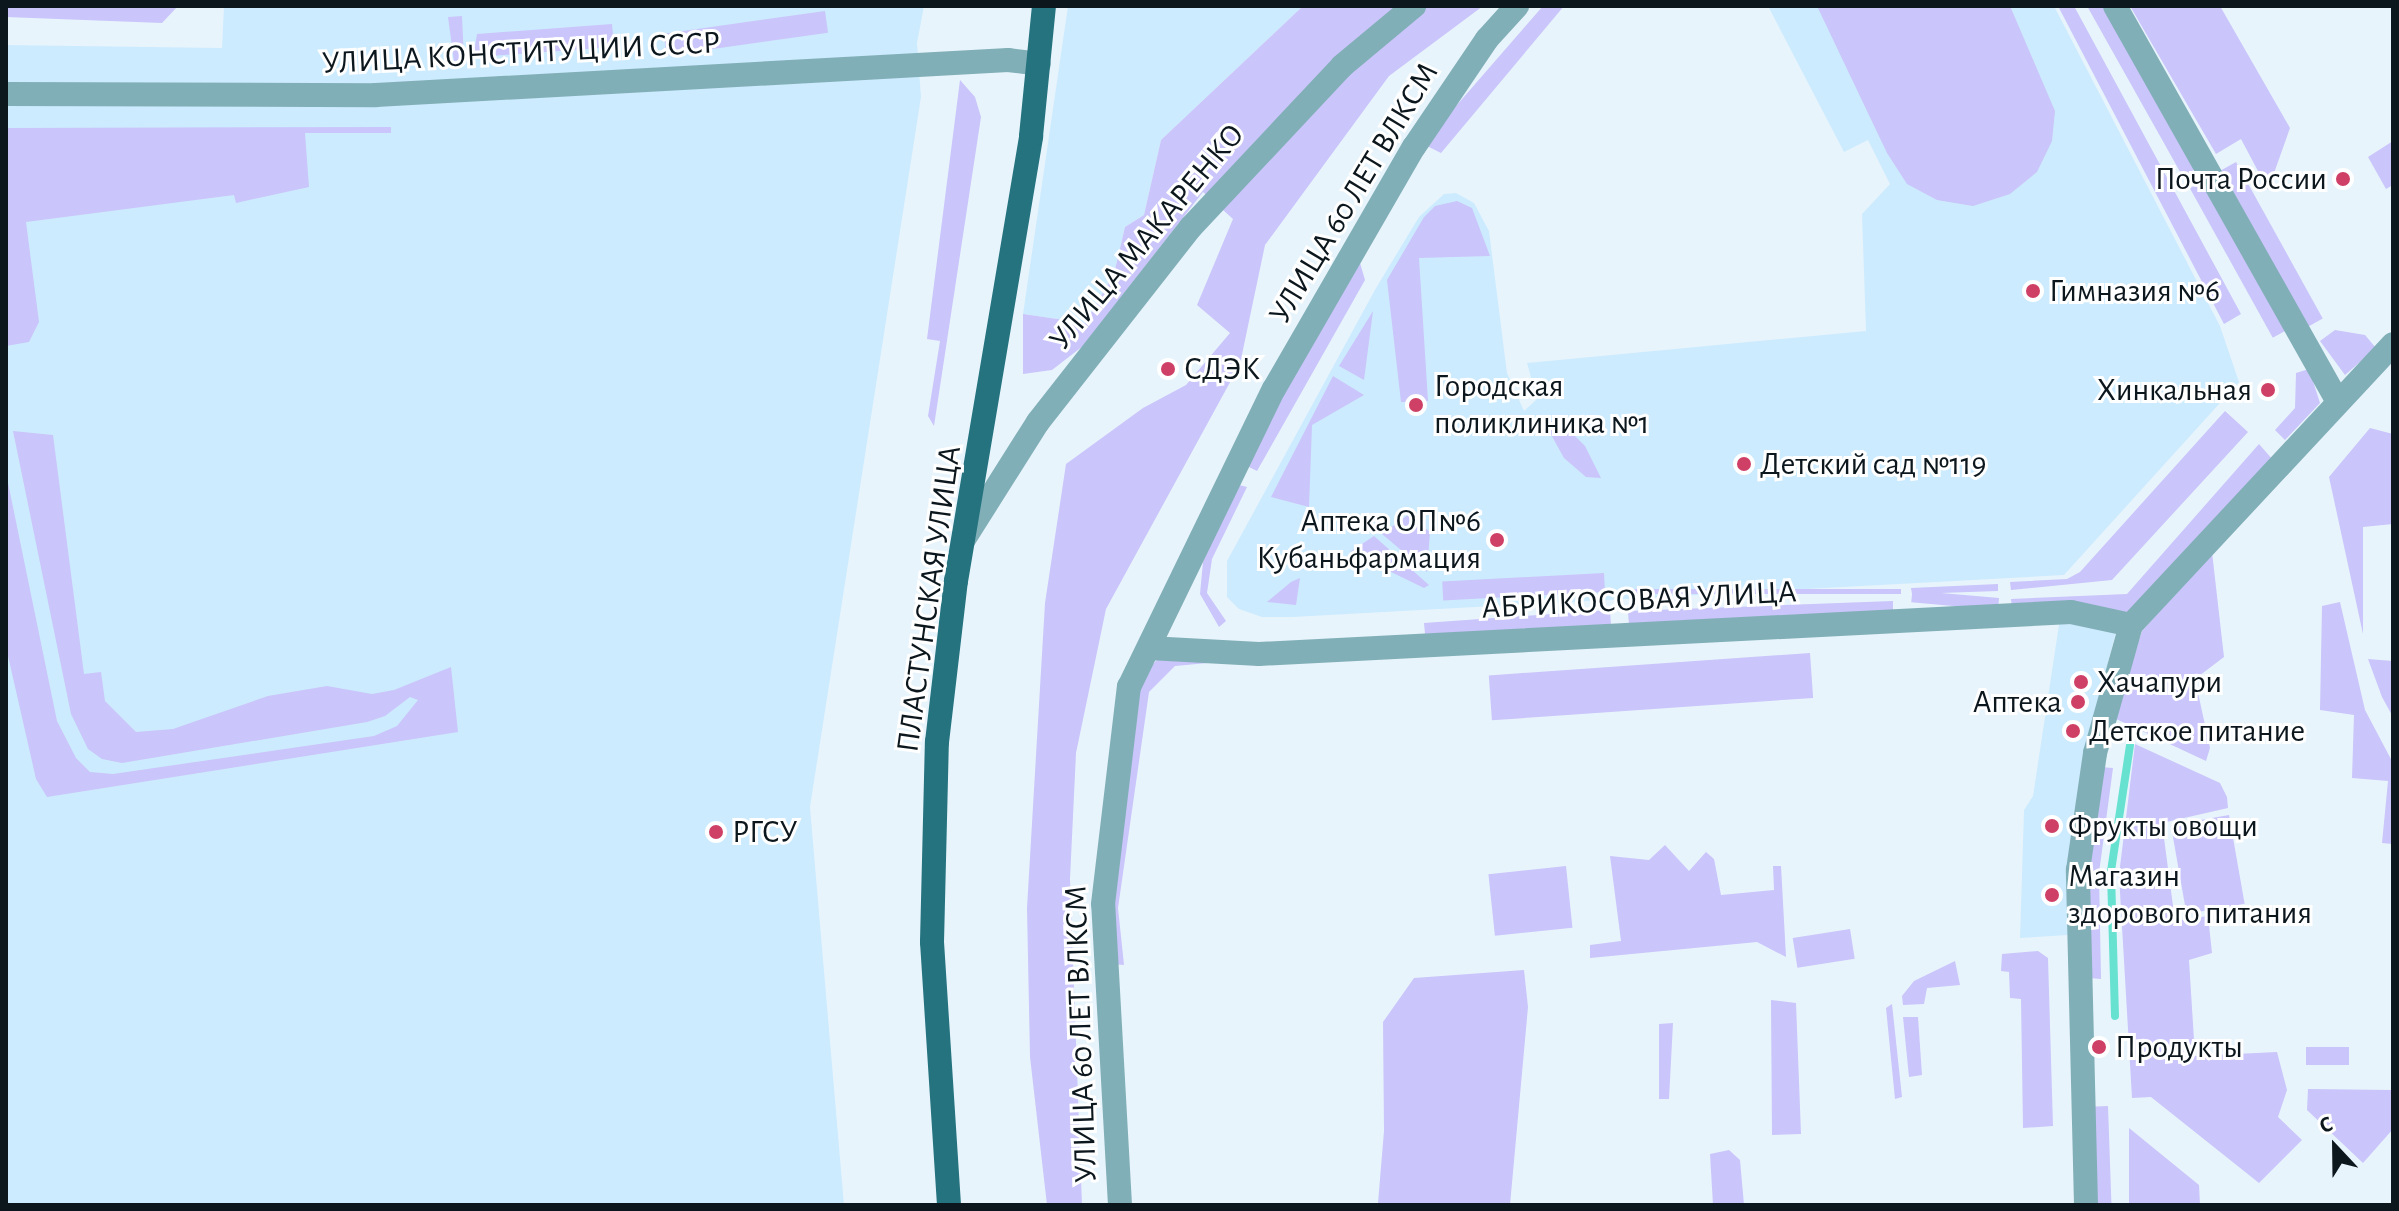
<!DOCTYPE html>
<meta charset="utf-8">
<style>
body{margin:0}
#map{position:relative;width:2399px;height:1211px;overflow:hidden;background:#e8f4fc;font-family:"Alegreya Sans",sans-serif}
div>[style]{position:absolute}
.built>*{inset:0;background:#cdebfe}
.green>*{inset:0;background:#cac5fa;transform-origin:0 0}
.stream>*{height:8px;margin:-4px;padding:0 4px;transform-origin:4px;border-radius:4px;background:#68e2d0}
.minor>*{height:24px;margin:-12px;padding:0 12px;transform-origin:12px;border-radius:12px;background:#81afb7}
.major>*{height:24px;margin:-12px;padding:0 12px;transform-origin:12px;border-radius:12px;background:#24737f}
.dots>*{width:22px;height:22px;translate:-50% -50%;box-sizing:border-box;border:4px solid #fff;border-radius:50%}
span{translate:-50% -50%;white-space:nowrap;text-align:center;line-height:1.15;-webkit-text-stroke:6px #fff;paint-order:stroke}
.street-label{font-size:32px;color:#0b161d}
.poi-label{font-size:32px;color:#0b161d}
.right{translate:-100% -50%;text-align:right}
.left{translate:0 -50%;text-align:left}
.frame{position:absolute;inset:0;border:8px solid #0b161d;pointer-events:none}
.north{position:absolute;left:2295px;top:1107px;width:80px;height:80px;-webkit-text-stroke:6px #fff;paint-order:stroke;rotate:338deg;font-size:22px;font-weight:700;line-height:32px;text-align:center;color:#0b161d}
.north::after{content:'';display:block;margin:auto;width:28px;height:36px;background:#0b161d;clip-path:polygon(50% 0,100% 100%,50% 72%,0 100%)}
</style>
<div id="map">
<div class="built">
<div style="clip-path:polygon(224px 6px,924px 6px,917px 43px,921px 97px,810px 807px,844px 1205px,6px 1205px,6px 45px,222px 48px)"></div>
<div style="clip-path:polygon(1068px 6px,1303px 6px,1161px 140px,1144px 215px,1125px 227px,1114px 274px,1085px 323px,1023px 314px)"></div>
<div style="clip-path:polygon(1768px 6px,2054px 6px,2220px 326px,2239px 382px,2064px 575px,1293px 617px,1262px 617px,1239px 609px,1227px 597px,1227px 561px,1376px 288px,1419px 217px,1444px 194px,1456px 193px,1474px 203px,1489px 231px,1507px 373px,1524px 411px,1537px 399px,1527px 363px,1866px 331px,1862px 214px,1890px 184px,1868px 140px,1844px 152px)"></div>
<div style="clip-path:polygon(2060px 618px,2117px 628px,2094px 716px,2068px 935px,2020px 938px,2024px 810px,2033px 796px)"></div>
</div>
<div class="green">
<div style="clip-path:polygon(6px 6px,178px 6px,162px 23px,6px 17px)"></div>
<div style="clip-path:polygon(1303px 6px,1483px 6px,1389px 76px,1265px 245px,1240px 364px,1106px 609px,1076px 753px,1070px 879px,1082px 1205px,1047px 1205px,1030px 1057px,1027px 908px,1045px 603px,1066px 464px,1143px 408px,1186px 385px,1230px 333px,1197px 305px,1233px 219px,1203px 192px,1083px 346px,1052px 370px,1023px 374px,1023px 314px,1085px 323px,1114px 274px,1125px 227px,1144px 215px,1161px 140px)"></div>
<div style="clip-path:polygon(1543px 6px,1564px 6px,1441px 153px,1423px 144px)"></div>
<div style="clip-path:polygon(1817px 6px,2010px 6px,2055px 111px,2052px 141px,2037px 172px,2010px 194px,1973px 206px,1937px 200px,1907px 184px,1887px 153px)"></div>
<div style="clip-path:polygon(2058px 6px,2074px 6px,2241px 314px,2224px 324px)"></div>
<div style="clip-path:polygon(2087px 6px,2111px 6px,2198px 167px,2183px 177px)"></div>
<div style="clip-path:polygon(2130px 6px,2220px 6px,2290px 128px,2268px 190px,2241px 139px,2216px 154px)"></div>
<div style="left:825px;top:11px;width:22px;height:163px;rotate:82deg"></div>
<div style="clip-path:polygon(462px 16px,464px 60px,454px 61px,448px 17px)"></div>
<div style="clip-path:polygon(612px 24px,614px 47px,477px 57px,474px 52px,477px 34px)"></div>
<div style="clip-path:polygon(960px 80px,975px 97px,981px 117px,934px 426px,928px 416px,940px 341px,927px 339px)"></div>
<div style="clip-path:polygon(391px 127px,391px 133px,305px 133px,309px 187px,236px 203px,234px 195px,26px 222px,39px 322px,29px 342px,6px 346px,6px 128px)"></div>
<div style="clip-path:polygon(2393px 141px,2393px 185px,2386px 189px,2368px 157px)"></div>
<div style="left:2236px;top:162px;width:179px;height:18px;rotate:61deg"></div>
<div style="left:2203px;top:181px;width:171px;height:15px;rotate:61deg"></div>
<div style="clip-path:polygon(1457px 201px,1472px 208px,1490px 256px,1419px 258px,1428px 401px,1401px 402px,1387px 280px,1424px 217px,1435px 206px)"></div>
<div style="clip-path:polygon(1360px 263px,1365px 280px,1257px 471px,1247px 466px,1282px 395px)"></div>
<div style="clip-path:polygon(1373px 311px,1364px 380px,1339px 366px)"></div>
<div style="clip-path:polygon(2335px 330px,2365px 335px,2376px 348px,2345px 375px,2320px 341px)"></div>
<div style="clip-path:polygon(2309px 369px,2320px 403px,2285px 440px,2275px 430px,2295px 408px,2296px 373px)"></div>
<div style="clip-path:polygon(1333px 376px,1364px 395px,1312px 425px,1309px 507px,1271px 497px)"></div>
<div style="clip-path:polygon(2225px 411px,2248px 432px,2112px 580px,2011px 590px,2010px 582px,2067px 579px,2080px 572px)"></div>
<div style="clip-path:polygon(1543px 420px,1561px 422px,1585px 446px,1601px 478px,1586px 477px,1564px 458px)"></div>
<div style="clip-path:polygon(2370px 428px,2393px 434px,2393px 524px,2363px 527px,2363px 634px,2329px 477px)"></div>
<div style="clip-path:polygon(13px 431px,53px 435px,84px 674px,101px 672px,105px 701px,136px 732px,173px 729px,268px 696px,327px 686px,372px 694px,394px 690px,451px 667px,458px 732px,47px 797px,36px 779px,6px 647px,6px 473px,57px 721px,76px 758px,90px 772px,113px 774px,374px 736px,397px 726px,418px 700px,410px 697px,385px 716px,367px 722px,122px 763px,102px 759px,88px 749px,71px 714px)"></div>
<div style="clip-path:polygon(2259px 444px,2273px 460px,2125px 616px,2012px 608px,2011px 599px,2127px 594px)"></div>
<div style="clip-path:polygon(1235px 484px,1247px 487px,1212px 559px,1207px 593px,1226px 621px,1219px 627px,1200px 594px,1203px 562px)"></div>
<div style="clip-path:polygon(1408px 515px,1430px 532px,1427px 572px,1382px 534px)"></div>
<div style="clip-path:polygon(1374px 536px,1429px 585px,1424px 588px,1350px 552px)"></div>
<div style="clip-path:polygon(2212px 552px,2224px 657px,2195px 679px,2210px 748px,2206px 761px,2114px 718px,2142px 631px)"></div>
<div style="left:1604px;top:573px;width:19px;height:162px;rotate:87deg"></div>
<div style="clip-path:polygon(1300px 578px,1296px 605px,1267px 602px,1291px 582px)"></div>
<div style="clip-path:polygon(1998px 584px,1998px 591px,1912px 594px,1911px 588px)"></div>
<div style="left:1901px;top:589px;width:5px;height:273px;rotate:90deg"></div>
<div style="left:1999px;top:598px;width:12px;height:87px;rotate:95deg"></div>
<div style="clip-path:polygon(1893px 601px,1893px 612px,1629px 626px,1628px 611px)"></div>
<div style="clip-path:polygon(2340px 602px,2365px 710px,2393px 763px,2393px 844px,2382px 843px,2388px 781px,2352px 778px,2354px 715px,2320px 710px,2322px 606px)"></div>
<div style="clip-path:polygon(1610px 610px,1611px 626px,1425px 634px,1424px 623px)"></div>
<div style="left:1810px;top:653px;width:45px;height:322px;rotate:86deg"></div>
<div style="clip-path:polygon(1162px 654px,1207px 656px,1208px 663px,1175px 666px,1149px 692px,1118px 908px,1124px 965px,1113px 964px,1109px 903px,1140px 679px)"></div>
<div style="clip-path:polygon(2368px 659px,2393px 661px,2393px 717px,2382px 697px)"></div>
<div style="clip-path:polygon(2135px 744px,2220px 783px,2227px 797px,2228px 808px,2162px 823px,2175px 921px,2208px 916px,2212px 953px,2189px 960px,2195px 1056px,2277px 1052px,2287px 1090px,2278px 1117px,2302px 1140px,2259px 1183px,2151px 1097px,2132px 1098px,2119px 875px)"></div>
<div style="clip-path:polygon(2100px 767px,2113px 768px,2099px 873px,2101px 979px,2089px 978px,2086px 874px)"></div>
<div style="left:2229px;top:815px;width:90px;height:59px;rotate:80deg"></div>
<div style="clip-path:polygon(1665px 845px,1689px 871px,1706px 852px,1714px 859px,1721px 895px,1774px 890px,1773px 866px,1781px 866px,1786px 957px,1757px 942px,1590px 958px,1590px 945px,1621px 941px,1610px 856px,1649px 860px)"></div>
<div style="left:1566px;top:866px;width:62px;height:78px;rotate:84deg"></div>
<div style="left:1850px;top:929px;width:30px;height:58px;rotate:81deg"></div>
<div style="clip-path:polygon(2038px 951px,2048px 958px,2053px 1126px,2023px 1128px,2021px 999px,2010px 998px,2009px 972px,2001px 971px,2002px 954px)"></div>
<div style="clip-path:polygon(1955px 961px,1960px 985px,1927px 988px,1924px 1004px,1903px 1005px,1902px 996px,1914px 981px)"></div>
<div style="clip-path:polygon(1524px 970px,1528px 1007px,1510px 1205px,1378px 1203px,1384px 1131px,1383px 1022px,1414px 978px)"></div>
<div style="clip-path:polygon(1771px 1000px,1796px 1003px,1801px 1134px,1772px 1135px)"></div>
<div style="clip-path:polygon(1892px 1004px,1902px 1097px,1895px 1099px,1886px 1008px)"></div>
<div style="clip-path:polygon(1903px 1017px,1918px 1017px,1922px 1075px,1909px 1077px)"></div>
<div style="clip-path:polygon(1673px 1023px,1669px 1099px,1659px 1099px,1659px 1024px)"></div>
<div style="left:2349px;top:1047px;width:18px;height:43px;rotate:90deg"></div>
<div style="clip-path:polygon(2308px 1089px,2393px 1090px,2393px 1129px,2363px 1163px,2307px 1110px)"></div>
<div style="left:2108px;top:1106px;width:99px;height:18px;rotate:88deg"></div>
<div style="clip-path:polygon(2129px 1128px,2199px 1185px,2200px 1205px,2129px 1205px)"></div>
<div style="clip-path:polygon(1729px 1150px,1740px 1160px,1744px 1205px,1713px 1205px,1710px 1154px)"></div>
</div>
<div class="stream">
<div style="left:2115px;top:1016px;width:145px;rotate:-91.6deg"></div>
<div style="left:2111px;top:871px;width:127px;rotate:-81.4deg"></div>
</div>
<div class="minor">
<div style="left:2115px;top:6px;width:454px;rotate:60.6deg"></div>
<div style="left:6px;top:94px;width:370px;rotate:0.2deg"></div>
<div style="left:376px;top:95px;width:633px;rotate:-3.17deg"></div>
<div style="left:1008px;top:60px;width:31px;rotate:7deg"></div>
<div style="left:964px;top:539px;width:138px;rotate:-57.7deg"></div>
<div style="left:1038px;top:422px;width:248px;rotate:-51.9deg"></div>
<div style="left:1191px;top:227px;width:221px;rotate:-46.8deg"></div>
<div style="left:1342px;top:66px;width:94px;rotate:-39.8deg"></div>
<div style="left:1149px;top:648px;width:110px;rotate:3.1deg"></div>
<div style="left:1259px;top:654px;width:813px;rotate:-2.96deg"></div>
<div style="left:2071px;top:612px;width:61px;rotate:12.2deg"></div>
<div style="left:1120px;top:1205px;width:301px;rotate:-93.2deg"></div>
<div style="left:1103px;top:904px;width:219px;rotate:-83.2deg"></div>
<div style="left:1129px;top:687px;width:331px;rotate:-64.1deg"></div>
<div style="left:1274px;top:389px;width:280px;rotate:-60deg"></div>
<div style="left:1414px;top:147px;width:130px;rotate:-55.9deg"></div>
<div style="left:1487px;top:39px;width:45px;rotate:-47.7deg"></div>
<div style="left:2086px;top:1205px;width:335px;rotate:-91.4deg"></div>
<div style="left:2078px;top:870px;width:118px;rotate:-81.7deg"></div>
<div style="left:2095px;top:753px;width:133px;rotate:-74.3deg"></div>
<div style="left:2131px;top:625px;width:384px;rotate:-47deg"></div>
</div>
<div class="major">
<div style="left:949px;top:1205px;width:264px;rotate:-93.7deg"></div>
<div style="left:932px;top:942px;width:200px;rotate:-88.6deg"></div>
<div style="left:937px;top:742px;width:162px;rotate:-83.3deg"></div>
<div style="left:956px;top:581px;width:451px;rotate:-80.4deg"></div>
<div style="left:1031px;top:136px;width:131px;rotate:-84.3deg"></div>
</div>
<div class="dots">
<div style="left:2343px;top:179px;background:#cf4066"></div>
<div style="left:2033px;top:291px;background:#cf4066"></div>
<div style="left:1168px;top:369px;background:#cf4066"></div>
<div style="left:2268px;top:390px;background:#cf4066"></div>
<div style="left:1416px;top:405px;background:#cf4066"></div>
<div style="left:1744px;top:464px;background:#cf4066"></div>
<div style="left:1497px;top:540px;background:#cf4066"></div>
<div style="left:2081px;top:682px;background:#cf4066"></div>
<div style="left:2078px;top:702px;background:#cf4066"></div>
<div style="left:2073px;top:731px;background:#cf4066"></div>
<div style="left:2052px;top:826px;background:#cf4066"></div>
<div style="left:716px;top:832px;background:#cf4066"></div>
<div style="left:2052px;top:895px;background:#cf4066"></div>
<div style="left:2099px;top:1047px;background:#cf4066"></div>
</div>
<div class="street-label">
<span style="left:521px;top:53px;rotate:-3deg">УЛИЦА КОНСТИТУЦИИ СССР</span>
<span style="left:1354px;top:193px;rotate:-59deg">УЛИЦА 60 ЛЕТ ВЛКСМ</span>
<span style="left:1147px;top:237px;rotate:-50deg">УЛИЦА МАКАРЕНКО</span>
<span style="left:929px;top:599px;rotate:-82deg">ПЛАСТУНСКАЯ УЛИЦА</span>
<span style="left:1639px;top:600px;rotate:-3deg">АБРИКОСОВАЯ УЛИЦА</span>
<span style="left:1081px;top:1034px;rotate:-92deg">УЛИЦА 60 ЛЕТ ВЛКСМ</span>
</div>
<div class="poi-label">
<span class="right" style="left:2327px;top:179px">Почта России</span>
<span class="left" style="left:2049px;top:291px">Гимназия №6</span>
<span class="left" style="left:1184px;top:369px">СДЭК</span>
<span class="left" style="left:1434px;top:405px">Городская<br>поликлиника №1</span>
<span class="right" style="left:2252px;top:390px">Хинкальная</span>
<span class="left" style="left:1760px;top:464px">Детский сад №119</span>
<span class="right" style="left:1481px;top:540px">Аптека ОП№6<br>Кубаньфармация</span>
<span class="left" style="left:2097px;top:682px">Хачапури</span>
<span class="right" style="left:2062px;top:702px">Аптека</span>
<span class="left" style="left:2089px;top:731px">Детское питание</span>
<span class="left" style="left:2068px;top:826px">Фрукты овощи</span>
<span class="left" style="left:732px;top:832px">РГСУ</span>
<span class="left" style="left:2068px;top:895px">Магазин<br>здорового питания</span>
<span class="left" style="left:2115px;top:1047px">Продукты</span>
</div>
<div class="frame"></div>
<div class="north">С</div>
</div>
